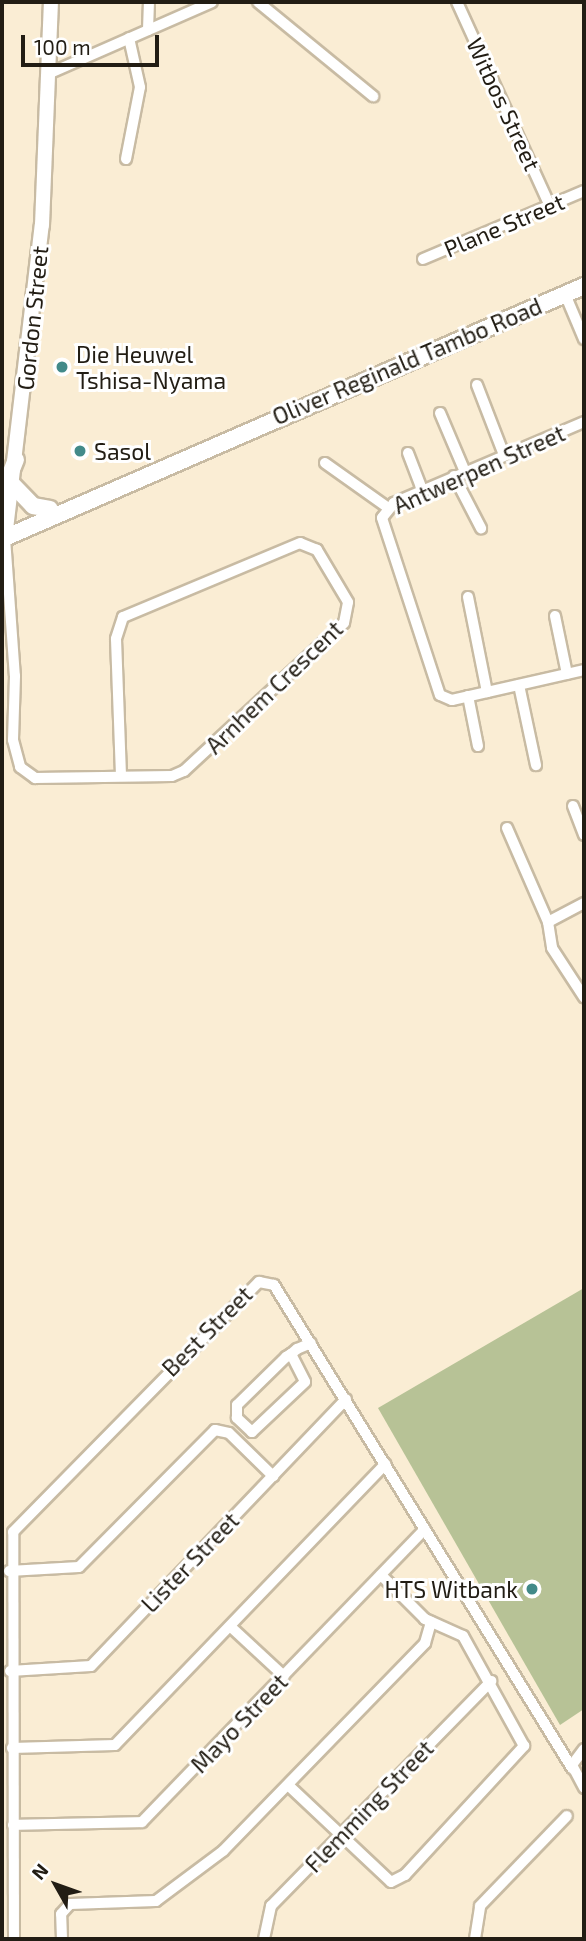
<!DOCTYPE html>
<style>
body{margin:0}
#map{position:relative;width:586px;height:1941px;overflow:hidden;background:#faedd4;font-family:"Exo 2",sans-serif}
div>[style]{position:absolute}
.green>*{inset:0;background:#b7c296}
.roads{filter:drop-shadow(2px 0 #c8bba3) drop-shadow(-2px 0 #c8bba3) drop-shadow(0 2px #c8bba3) drop-shadow(0 -2px #c8bba3)}
.minor>*{height:10px;margin:-5px;padding:0 5px;transform-origin:5px;border-radius:5px;background:#fff}
.tertiary>*{height:14px;margin:-7px;padding:0 7px;transform-origin:7px;border-radius:7px;background:#fff}
.secondary>*{height:16px;margin:-8px;padding:0 8px;transform-origin:8px;border-radius:8px;background:#fff}
.dots>*{width:19px;height:19px;translate:-50% -50%;box-sizing:border-box;border:4px solid #fff;border-radius:50%}
span{translate:-50% -50%;white-space:nowrap;text-align:center;line-height:1.15;-webkit-text-stroke:6px #fff;paint-order:stroke}
.street-label{font-size:23px;color:#221d14}
.poi-label{font-size:23px;color:#221d14}
.left{translate:0 -50%;text-align:left}
.right{translate:-100% -50%;text-align:right}
.frame{position:absolute;inset:0;border:4px solid #221d14;pointer-events:none}
.north{position:absolute;left:21px;top:1850px;width:70px;height:70px;-webkit-text-stroke:5px #fff;paint-order:stroke;rotate:310deg;font-size:19px;font-weight:700;line-height:28px;text-align:center;color:#221d14}
.north::after{content:'';display:block;margin:auto;width:24px;height:32px;background:#221d14;clip-path:polygon(50% 0,100% 100%,50% 72%,0 100%)}
.scale{position:absolute;left:21px;top:35px;width:138px;height:32px;box-sizing:border-box;border:4px solid #221d14;border-top:0;padding-left:9px;font-size:21px;line-height:24px;white-space:nowrap;color:#221d14;-webkit-text-stroke:5px #fff;paint-order:stroke}
</style>
<div id="map">
<div class="green">
<div style="clip-path:polygon(584px 1288px,584px 1709px,560px 1725px,378px 1408px)"></div>
</div>
<div class="roads">
<div class="minor">
<div style="left:258px;top:2px;width:149px;rotate:39.3deg"></div>
<div style="left:457px;top:2px;width:224px;rotate:65.5deg"></div>
<div style="left:148px;top:30px;width:28px;rotate:-88deg"></div>
<div style="left:48px;top:74px;width:179px;rotate:-23.7deg"></div>
<div style="left:126px;top:159px;width:73px;rotate:-79deg"></div>
<div style="left:140px;top:87px;width:50px;rotate:-102.7deg"></div>
<div style="left:423px;top:259px;width:175px;rotate:-22.9deg"></div>
<div style="left:565px;top:294px;width:49px;rotate:67.1deg"></div>
<div style="left:477px;top:385px;width:75px;rotate:68.9deg"></div>
<div style="left:440px;top:413px;width:64px;rotate:67deg"></div>
<div style="left:584px;top:422px;width:207px;rotate:156.9deg"></div>
<div style="left:394px;top:503px;width:19px;rotate:129deg"></div>
<div style="left:382px;top:518px;width:186px;rotate:71.9deg"></div>
<div style="left:440px;top:695px;width:13px;rotate:23deg"></div>
<div style="left:452px;top:700px;width:135px;rotate:-12.8deg"></div>
<div style="left:408px;top:453px;width:40px;rotate:69deg"></div>
<div style="left:325px;top:463px;width:76px;rotate:35.4deg"></div>
<div style="left:454px;top:476px;width:59px;rotate:62.6deg"></div>
<div style="left:5px;top:538px;width:138px;rotate:85.9deg"></div>
<div style="left:15px;top:676px;width:64px;rotate:91.8deg"></div>
<div style="left:13px;top:740px;width:28px;rotate:75deg"></div>
<div style="left:20px;top:767px;width:19px;rotate:36deg"></div>
<div style="left:35px;top:778px;width:137px;rotate:-0.8deg"></div>
<div style="left:172px;top:776px;width:13px;rotate:-23deg"></div>
<div style="left:184px;top:771px;width:218px;rotate:-42.8deg"></div>
<div style="left:344px;top:623px;width:21px;rotate:-79deg"></div>
<div style="left:348px;top:602px;width:61px;rotate:-120.8deg"></div>
<div style="left:317px;top:550px;width:18px;rotate:-158deg"></div>
<div style="left:300px;top:543px;width:192px;rotate:157.3deg"></div>
<div style="left:123px;top:617px;width:23px;rotate:108deg"></div>
<div style="left:116px;top:639px;width:135px;rotate:87.9deg"></div>
<div style="left:468px;top:597px;width:97px;rotate:78.7deg"></div>
<div style="left:555px;top:616px;width:59px;rotate:78.3deg"></div>
<div style="left:519px;top:685px;width:82px;rotate:78deg"></div>
<div style="left:468px;top:696px;width:51px;rotate:78.7deg"></div>
<div style="left:573px;top:806px;width:31px;rotate:69deg"></div>
<div style="left:507px;top:828px;width:103px;rotate:66.4deg"></div>
<div style="left:548px;top:922px;width:26px;rotate:81deg"></div>
<div style="left:552px;top:948px;width:59px;rotate:56.9deg"></div>
<div style="left:548px;top:922px;width:41px;rotate:-27.8deg"></div>
<div style="left:291px;top:1354px;width:31px;rotate:63deg"></div>
<div style="left:305px;top:1382px;width:73px;rotate:136.7deg"></div>
<div style="left:252px;top:1432px;width:21px;rotate:-137deg"></div>
<div style="left:237px;top:1418px;width:13px;rotate:-90deg"></div>
<div style="left:237px;top:1405px;width:69px;rotate:-44.4deg"></div>
<div style="left:286px;top:1357px;width:6px;rotate:-31deg"></div>
<div style="left:291px;top:1354px;width:8px;rotate:-40deg"></div>
<div style="left:297px;top:1349px;width:15px;rotate:-23deg"></div>
<div style="left:9px;top:1571px;width:70px;rotate:-3.3deg"></div>
<div style="left:79px;top:1567px;width:193px;rotate:-45.2deg"></div>
<div style="left:215px;top:1430px;width:14px;rotate:12deg"></div>
<div style="left:229px;top:1433px;width:62px;rotate:44.3deg"></div>
<div style="left:231px;top:1627px;width:72px;rotate:42.8deg"></div>
<div style="left:10px;top:1671px;width:81px;rotate:-3.5deg"></div>
<div style="left:91px;top:1666px;width:369px;rotate:-46.3deg"></div>
<div style="left:12px;top:1748px;width:103px;rotate:-1.7deg"></div>
<div style="left:115px;top:1745px;width:390px;rotate:-46.1deg"></div>
<div style="left:584px;top:1749px;width:20px;rotate:127deg"></div>
<div style="left:572px;top:1765px;width:26px;rotate:62deg"></div>
<div style="left:288px;top:1785px;width:141px;rotate:43.3deg"></div>
<div style="left:391px;top:1882px;width:16px;rotate:-27deg"></div>
<div style="left:405px;top:1875px;width:176px;rotate:-47.3deg"></div>
<div style="left:524px;top:1746px;width:126px;rotate:-119deg"></div>
<div style="left:463px;top:1636px;width:42px;rotate:-155.9deg"></div>
<div style="left:425px;top:1619px;width:62px;rotate:-135deg"></div>
<div style="left:13px;top:1825px;width:129px;rotate:-1.3deg"></div>
<div style="left:142px;top:1822px;width:407px;rotate:-46deg"></div>
<div style="left:14px;top:1939px;width:407px;rotate:-90.1deg"></div>
<div style="left:13px;top:1532px;width:351px;rotate:-45.5deg"></div>
<div style="left:259px;top:1282px;width:15px;rotate:11deg"></div>
<div style="left:274px;top:1285px;width:568px;rotate:58.33deg"></div>
<div style="left:62px;top:1939px;width:25px;rotate:-92deg"></div>
<div style="left:61px;top:1914px;width:13px;rotate:-48deg"></div>
<div style="left:70px;top:1904px;width:86px;rotate:-2deg"></div>
<div style="left:156px;top:1901px;width:84px;rotate:-36.7deg"></div>
<div style="left:223px;top:1851px;width:290px;rotate:-45.8deg"></div>
<div style="left:425px;top:1643px;width:22px;rotate:-74deg"></div>
<div style="left:264px;top:1939px;width:34px;rotate:-78deg"></div>
<div style="left:271px;top:1906px;width:315px;rotate:-45.6deg"></div>
<div style="left:475px;top:1939px;width:33px;rotate:-81deg"></div>
<div style="left:480px;top:1906px;width:125px;rotate:-46deg"></div>
</div>
<div class="tertiary">
<div style="left:5px;top:538px;width:315px;rotate:-83.3deg"></div>
<div style="left:42px;top:225px;width:223px;rotate:-87.7deg"></div>
</div>
<div class="secondary">
<div style="left:12px;top:484px;width:30px;rotate:46deg"></div>
<div style="left:33px;top:506px;width:17px;rotate:10deg"></div>
<div style="left:2px;top:494px;width:37px;rotate:-68deg"></div>
<div style="left:2px;top:539px;width:635px;rotate:-23.49deg"></div>
</div>
</div>
<div class="dots">
<div style="left:62px;top:367px;background:#428a89"></div>
<div style="left:80px;top:451px;background:#428a89"></div>
<div style="left:532px;top:1589px;background:#428a89"></div>
</div>
<div class="street-label">
<span style="left:504px;top:104px;rotate:65deg">Witbos Street</span>
<span style="left:504px;top:225px;rotate:-23deg">Plane Street</span>
<span style="left:32px;top:318px;rotate:-84deg">Gordon Street</span>
<span style="left:407px;top:361px;rotate:-23deg">Oliver Reginald Tambo Road</span>
<span style="left:479px;top:469px;rotate:-24deg">Antwerpen Street</span>
<span style="left:274px;top:687px;rotate:-44deg">Arnhem Crescent</span>
<span style="left:207px;top:1331px;rotate:-45deg">Best Street</span>
<span style="left:190px;top:1562px;rotate:-46deg">Lister Street</span>
<span style="left:239px;top:1723px;rotate:-46deg">Mayo Street</span>
<span style="left:369px;top:1806px;rotate:-46deg">Flemming Street</span>
</div>
<div class="poi-label">
<span class="left" style="left:76px;top:367px">Die Heuwel<br>Tshisa-Nyama</span>
<span class="left" style="left:94px;top:451px">Sasol</span>
<span class="right" style="left:518px;top:1589px">HTS Witbank</span>
</div>
<div class="frame"></div>
<div class="north">N</div>
<div class="scale">100 m</div>
</div>
